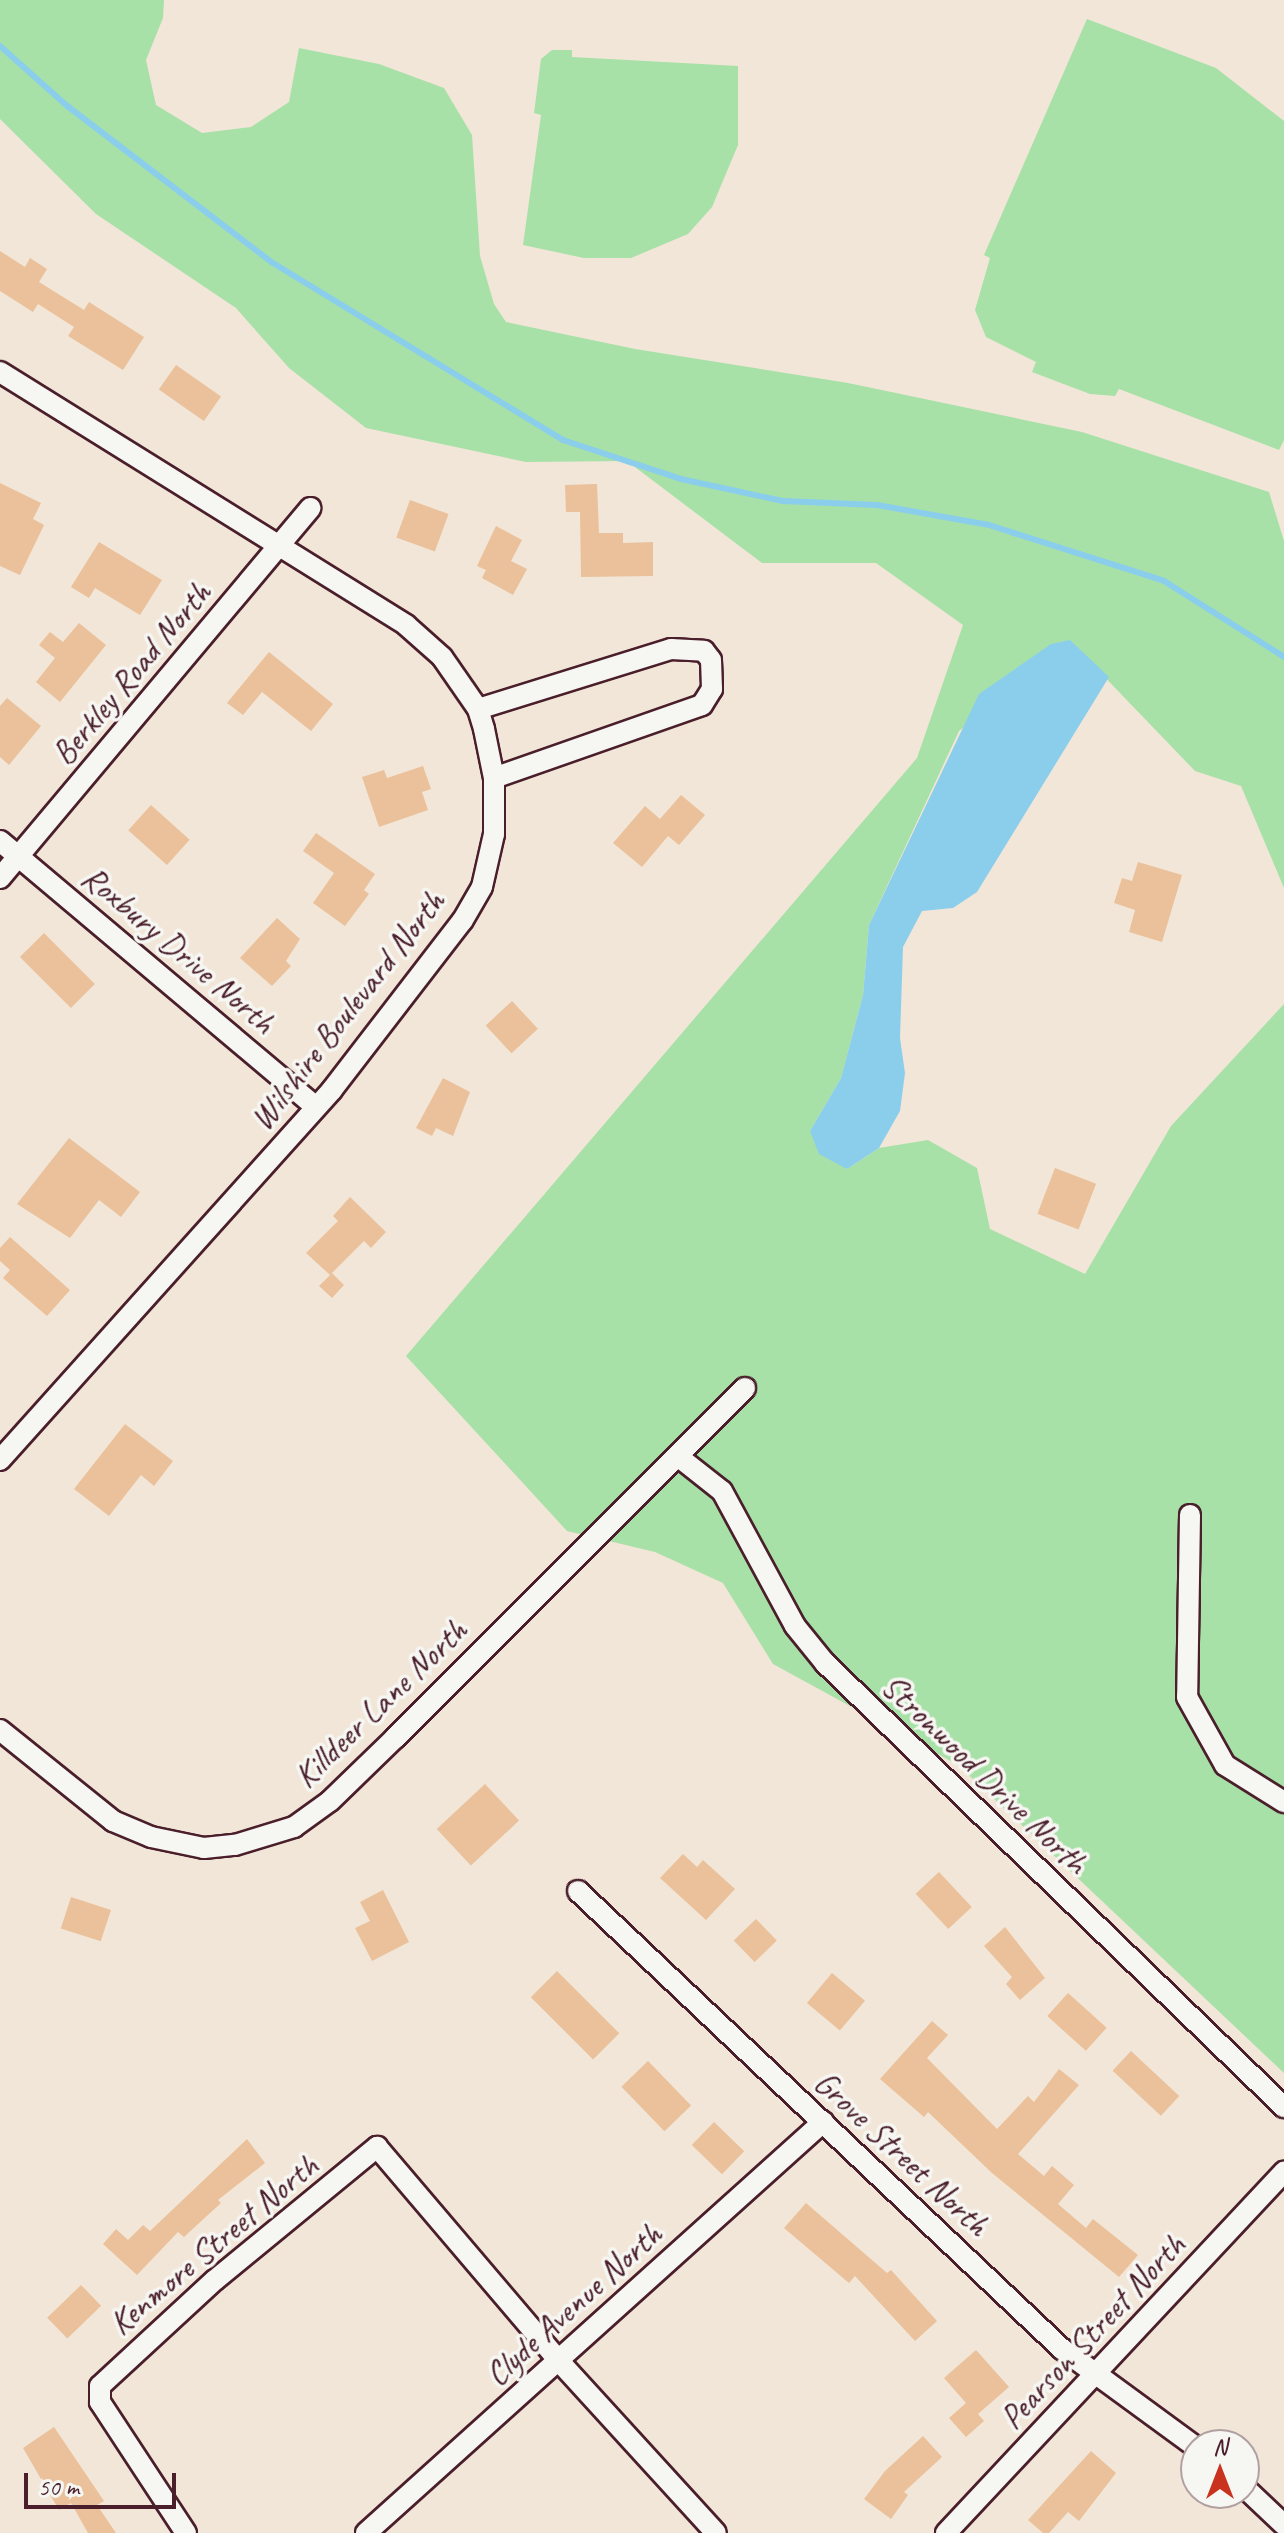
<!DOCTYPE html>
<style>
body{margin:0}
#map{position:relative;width:1284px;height:2533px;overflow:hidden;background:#f2e6d8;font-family:Caveat,sans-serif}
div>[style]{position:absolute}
.green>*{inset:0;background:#a7e1a7}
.water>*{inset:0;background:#8bceec}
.stream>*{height:6px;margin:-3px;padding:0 3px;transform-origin:3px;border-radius:3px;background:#8bceec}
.building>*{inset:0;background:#eac19a;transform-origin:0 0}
.roads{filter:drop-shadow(2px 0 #4a1f2b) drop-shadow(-2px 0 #4a1f2b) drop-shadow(0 2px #4a1f2b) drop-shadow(0 -2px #4a1f2b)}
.minor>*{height:20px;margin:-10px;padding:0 10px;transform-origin:10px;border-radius:10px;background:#f6f6f2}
span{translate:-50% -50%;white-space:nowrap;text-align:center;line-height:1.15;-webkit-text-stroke:7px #f6f6f2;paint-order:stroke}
.street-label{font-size:34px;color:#4a1f2b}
.north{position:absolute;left:1180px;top:2429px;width:80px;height:80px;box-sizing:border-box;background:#f6f6f2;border:2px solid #b1a0a2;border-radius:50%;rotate:0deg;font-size:22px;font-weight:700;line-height:32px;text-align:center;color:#4a1f2b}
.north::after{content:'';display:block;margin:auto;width:28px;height:36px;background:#c8321e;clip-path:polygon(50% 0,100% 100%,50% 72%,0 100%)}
.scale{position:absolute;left:24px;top:2473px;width:152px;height:36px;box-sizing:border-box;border:4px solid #4a1f2b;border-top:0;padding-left:10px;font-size:24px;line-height:28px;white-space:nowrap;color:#4a1f2b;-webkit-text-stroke:6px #f6f6f2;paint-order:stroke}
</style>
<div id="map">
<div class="green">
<div style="clip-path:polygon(0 0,164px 0,163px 18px,146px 60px,156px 105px,202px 133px,251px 127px,289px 102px,299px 48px,379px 64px,444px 88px,472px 135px,480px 256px,494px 304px,506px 322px,635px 349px,848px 383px,1082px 432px,1269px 492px,1284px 541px,1284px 888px,1241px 786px,1195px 771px,1070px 641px,959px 731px,869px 925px,863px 995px,841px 1078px,810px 1131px,847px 1169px,879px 1148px,928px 1140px,977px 1168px,990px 1229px,1085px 1274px,1171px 1126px,1284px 1004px,1284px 2073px,958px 1765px,773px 1664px,723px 1583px,655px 1552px,567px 1531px,406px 1356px,917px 758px,963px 625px,876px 563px,762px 563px,627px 461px,526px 462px,366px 428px,289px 368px,236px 308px,96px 214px,0 119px)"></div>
<div style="clip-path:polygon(1087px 19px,1216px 68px,1284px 121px,1284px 440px,1279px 450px,1119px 389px,1115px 396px,1090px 394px,1032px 372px,1036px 362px,986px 337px,975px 310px,990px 258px,984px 255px)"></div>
<div style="clip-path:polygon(552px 50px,572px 50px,572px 57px,738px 66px,738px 145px,712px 207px,688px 234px,631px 258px,584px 258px,523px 245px,541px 115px,534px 113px,541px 59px)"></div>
</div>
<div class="water">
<div style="clip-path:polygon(1070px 640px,1109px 677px,977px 892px,953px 908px,922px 911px,903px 947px,900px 1038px,905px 1073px,900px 1111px,879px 1148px,847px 1169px,819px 1154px,810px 1131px,841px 1078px,863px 995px,869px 925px,979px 694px,1051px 644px)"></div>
</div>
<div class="stream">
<div style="left:0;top:46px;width:89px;rotate:41.8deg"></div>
<div style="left:66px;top:105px;width:260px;rotate:37.4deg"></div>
<div style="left:273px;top:263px;width:340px;rotate:31.4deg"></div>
<div style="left:563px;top:440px;width:124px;rotate:18.3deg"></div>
<div style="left:681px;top:479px;width:104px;rotate:12.2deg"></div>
<div style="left:783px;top:501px;width:94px;rotate:2.4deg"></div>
<div style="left:877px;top:505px;width:114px;rotate:10.1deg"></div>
<div style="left:989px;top:525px;width:184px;rotate:17.7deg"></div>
<div style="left:1164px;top:581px;width:142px;rotate:32.3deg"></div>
</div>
<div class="building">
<div style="clip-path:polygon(0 251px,25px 267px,30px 258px,47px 269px,39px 282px,84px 310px,89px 302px,144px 337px,123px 370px,68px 336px,74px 327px,38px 304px,33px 312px,0 291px)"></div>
<div style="left:176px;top:365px;width:55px;height:30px;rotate:35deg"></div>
<div style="clip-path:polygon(0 483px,41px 503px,33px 519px,44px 525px,20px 575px,0 566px)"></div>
<div style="clip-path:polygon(597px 484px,599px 533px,623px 533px,623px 543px,653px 542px,653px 576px,581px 577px,580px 512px,566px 512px,565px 485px)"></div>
<div style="left:410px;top:500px;width:41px;height:40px;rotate:20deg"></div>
<div style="clip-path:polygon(496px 526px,522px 540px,511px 561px,527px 569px,513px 595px,482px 578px,486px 570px,477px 566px)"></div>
<div style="clip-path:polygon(99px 542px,162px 580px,140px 615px,95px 588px,89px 598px,71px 587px)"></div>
<div style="clip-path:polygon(79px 623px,106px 645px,60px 702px,36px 682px,55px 658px,39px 645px,50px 632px,63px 642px)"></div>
<div style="clip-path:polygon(269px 652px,333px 704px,311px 731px,262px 692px,243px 715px,227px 703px)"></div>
<div style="clip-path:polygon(7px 698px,41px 726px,9px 765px,0 757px,0 706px)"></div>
<div style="clip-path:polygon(423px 766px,431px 789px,422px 792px,428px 810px,379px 827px,362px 777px,384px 770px,387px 778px)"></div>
<div style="clip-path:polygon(681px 795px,705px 815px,679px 845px,668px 836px,642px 867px,613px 843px,645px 806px,660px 819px)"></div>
<div style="left:151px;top:805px;width:52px;height:34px;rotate:42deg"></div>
<div style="clip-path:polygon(316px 833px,375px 874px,364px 890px,369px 894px,345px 926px,313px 903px,334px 873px,303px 851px)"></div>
<div style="clip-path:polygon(1138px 862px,1182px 875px,1162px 942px,1129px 932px,1135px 910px,1114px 903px,1122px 878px,1132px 881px)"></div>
<div style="clip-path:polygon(277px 918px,300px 939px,286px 961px,291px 966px,272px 986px,240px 958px)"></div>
<div style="left:44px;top:933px;width:72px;height:34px;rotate:45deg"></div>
<div style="left:512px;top:1001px;width:38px;height:36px;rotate:47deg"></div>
<div style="clip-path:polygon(443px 1078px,470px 1092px,453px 1136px,436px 1128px,432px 1136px,416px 1128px)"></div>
<div style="clip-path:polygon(69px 1138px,140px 1192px,121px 1217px,99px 1200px,70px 1238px,17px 1204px)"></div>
<div style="left:1055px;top:1168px;width:44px;height:49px;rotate:21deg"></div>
<div style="clip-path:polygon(350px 1197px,386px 1232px,371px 1248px,364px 1241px,332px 1273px,344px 1285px,332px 1298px,319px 1286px,330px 1275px,306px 1253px,338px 1221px,333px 1216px)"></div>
<div style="clip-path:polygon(10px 1237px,70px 1290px,47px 1316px,3px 1278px,10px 1270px,0 1261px,0 1248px)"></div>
<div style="clip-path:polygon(125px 1424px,173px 1461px,154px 1486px,141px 1475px,109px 1516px,74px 1489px)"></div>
<div style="left:485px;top:1784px;width:50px;height:66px;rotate:47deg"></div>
<div style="clip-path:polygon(683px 1854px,697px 1867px,703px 1860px,735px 1889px,706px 1920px,660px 1878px)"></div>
<div style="left:939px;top:1872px;width:48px;height:32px;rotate:47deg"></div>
<div style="clip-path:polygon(383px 1890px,409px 1942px,372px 1961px,355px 1928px,370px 1921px,360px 1902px)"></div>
<div style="left:71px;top:1897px;width:42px;height:33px;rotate:18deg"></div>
<div style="left:756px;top:1919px;width:30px;height:31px;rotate:46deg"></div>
<div style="clip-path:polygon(1005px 1927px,1045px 1978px,1020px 2000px,1006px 1984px,1012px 1977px,984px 1946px)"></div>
<div style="left:557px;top:1971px;width:88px;height:37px;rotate:45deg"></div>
<div style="left:832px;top:1973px;width:43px;height:39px;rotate:40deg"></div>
<div style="left:1068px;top:1993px;width:52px;height:31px;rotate:42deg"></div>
<div style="clip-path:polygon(932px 2021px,948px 2035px,927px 2058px,997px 2129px,1028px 2096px,1034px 2102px,1059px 2069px,1079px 2085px,1018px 2154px,1044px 2176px,1052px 2166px,1074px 2185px,1058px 2204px,1086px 2228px,1093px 2219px,1138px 2255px,1119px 2277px,992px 2173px,928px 2112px,924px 2117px,880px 2079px)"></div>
<div style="left:1131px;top:2051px;width:66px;height:27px;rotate:43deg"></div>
<div style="left:648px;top:2061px;width:62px;height:37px;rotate:46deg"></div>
<div style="left:714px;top:2122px;width:42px;height:32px;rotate:44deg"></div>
<div style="clip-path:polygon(247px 2139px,265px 2163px,218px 2200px,221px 2203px,184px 2237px,178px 2232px,137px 2275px,103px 2244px,116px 2229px,128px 2240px,143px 2225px,150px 2231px)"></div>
<div style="clip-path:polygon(806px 2203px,887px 2273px,891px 2270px,937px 2321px,915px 2341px,855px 2276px,849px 2283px,784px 2228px)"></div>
<div style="left:81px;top:2285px;width:29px;height:47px;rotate:46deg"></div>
<div style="clip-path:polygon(976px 2350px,1009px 2387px,978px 2414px,984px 2421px,966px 2437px,949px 2418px,966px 2403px,944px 2378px)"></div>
<div style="clip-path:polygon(54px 2427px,104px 2501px,97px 2505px,116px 2533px,88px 2533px,71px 2503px,59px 2510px,45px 2486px,23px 2448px)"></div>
<div style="clip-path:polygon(923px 2436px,942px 2457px,904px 2492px,908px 2495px,891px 2519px,864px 2499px,885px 2471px)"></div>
<div style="clip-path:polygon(1091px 2451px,1116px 2473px,1079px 2521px,1068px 2512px,1049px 2533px,1043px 2533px,1028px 2520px)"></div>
</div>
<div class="roads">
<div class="minor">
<div style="left:0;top:372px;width:478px;rotate:31.9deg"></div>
<div style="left:406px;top:625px;width:48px;rotate:41.6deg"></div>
<div style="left:442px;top:657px;width:63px;rotate:55.3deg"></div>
<div style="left:478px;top:709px;width:21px;rotate:73deg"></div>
<div style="left:484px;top:729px;width:50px;rotate:78.5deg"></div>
<div style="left:494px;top:778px;width:56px;rotate:90deg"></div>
<div style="left:494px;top:834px;width:54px;rotate:102.8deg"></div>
<div style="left:482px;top:887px;width:39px;rotate:120deg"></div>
<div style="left:462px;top:921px;width:213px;rotate:127.6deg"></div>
<div style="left:332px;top:1090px;width:497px;rotate:131.9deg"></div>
<div style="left:478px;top:709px;width:202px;rotate:-17.3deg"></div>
<div style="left:671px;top:649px;width:33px;rotate:3deg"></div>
<div style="left:704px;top:651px;width:11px;rotate:52deg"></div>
<div style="left:711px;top:660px;width:29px;rotate:88deg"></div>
<div style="left:712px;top:689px;width:19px;rotate:122deg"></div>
<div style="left:702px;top:705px;width:220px;rotate:160.7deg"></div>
<div style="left:0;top:841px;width:413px;rotate:40.1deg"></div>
<div style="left:0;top:878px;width:483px;rotate:-50deg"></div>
<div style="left:680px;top:1458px;width:53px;rotate:38.2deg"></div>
<div style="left:722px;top:1491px;width:153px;rotate:61.6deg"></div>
<div style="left:795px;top:1626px;width:48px;rotate:51deg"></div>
<div style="left:825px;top:1663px;width:639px;rotate:44.05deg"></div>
<div style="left:1190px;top:1515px;width:182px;rotate:90.9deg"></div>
<div style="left:1187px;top:1697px;width:78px;rotate:60.8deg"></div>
<div style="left:1225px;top:1765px;width:70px;rotate:32.1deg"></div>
<div style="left:0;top:1730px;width:145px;rotate:38.8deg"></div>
<div style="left:113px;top:1821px;width:41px;rotate:22.8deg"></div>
<div style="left:151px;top:1837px;width:54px;rotate:11.7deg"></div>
<div style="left:204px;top:1848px;width:31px;rotate:-6deg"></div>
<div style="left:235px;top:1845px;width:62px;rotate:-17deg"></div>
<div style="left:294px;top:1827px;width:44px;rotate:-35.8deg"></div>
<div style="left:330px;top:1801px;width:91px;rotate:-44.1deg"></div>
<div style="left:395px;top:1738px;width:495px;rotate:-45deg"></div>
<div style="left:578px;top:1891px;width:666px;rotate:43.42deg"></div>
<div style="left:1062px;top:2349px;width:166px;rotate:36.2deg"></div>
<div style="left:1244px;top:2487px;width:55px;rotate:43.5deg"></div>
<div style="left:186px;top:2533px;width:157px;rotate:-123.3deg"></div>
<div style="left:100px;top:2402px;width:16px;rotate:-90deg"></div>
<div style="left:100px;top:2386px;width:156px;rotate:-42.7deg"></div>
<div style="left:215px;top:2280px;width:210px;rotate:-39.4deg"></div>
<div style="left:377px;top:2147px;width:280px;rotate:49.6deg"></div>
<div style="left:558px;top:2360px;width:234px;rotate:47.6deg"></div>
<div style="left:366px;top:2533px;width:615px;rotate:-41.97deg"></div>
<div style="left:946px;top:2533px;width:495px;rotate:-46.9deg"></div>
</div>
</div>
<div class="street-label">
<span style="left:131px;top:673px;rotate:-50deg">Berkley Road North</span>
<span style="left:179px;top:949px;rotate:40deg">Roxbury Drive North</span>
<span style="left:347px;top:1010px;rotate:-52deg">Wilshire Boulevard North</span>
<span style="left:380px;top:1703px;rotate:-44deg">Killdeer Lane North</span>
<span style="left:985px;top:1774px;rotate:44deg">Stronwood Drive North</span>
<span style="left:902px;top:2153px;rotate:43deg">Grove Street North</span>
<span style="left:213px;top:2244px;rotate:-40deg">Kenmore Street North</span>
<span style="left:573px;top:2304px;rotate:-42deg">Clyde Avenue North</span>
<span style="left:1092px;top:2331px;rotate:-47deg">Pearson Street North</span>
</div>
<div class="north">N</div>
<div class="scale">50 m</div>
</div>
